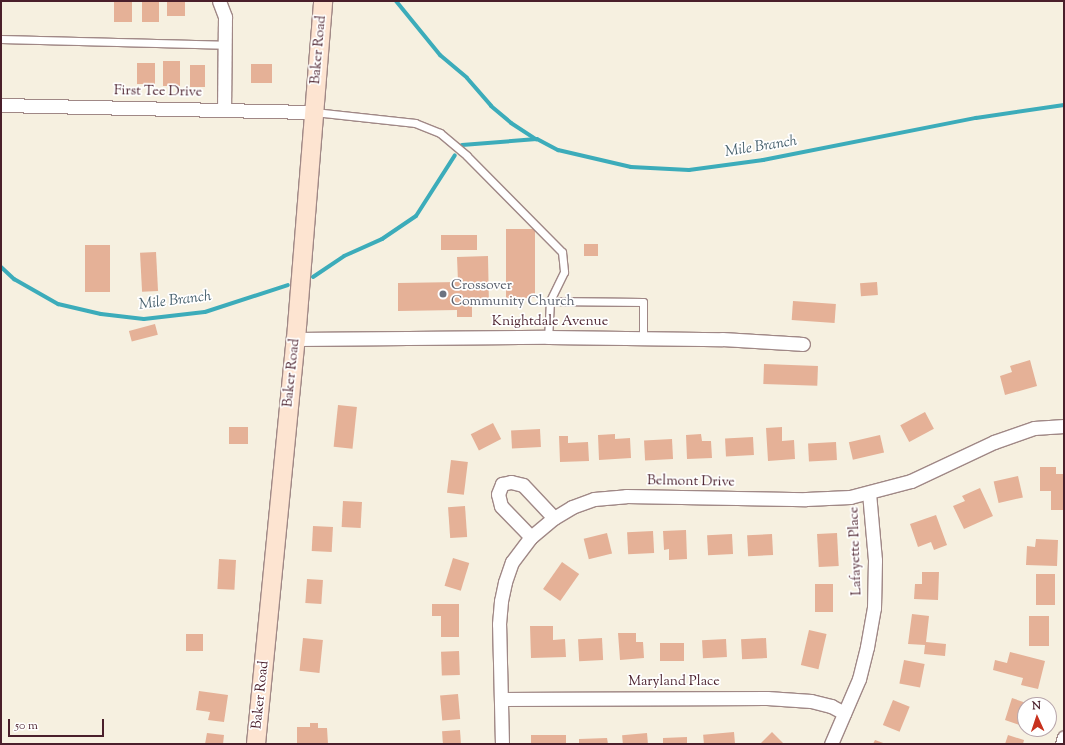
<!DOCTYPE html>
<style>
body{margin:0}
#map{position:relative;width:1065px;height:745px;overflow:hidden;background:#f6f0e0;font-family:"Sorts Mill Goudy",serif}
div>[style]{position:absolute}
.stream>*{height:4px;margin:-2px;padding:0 2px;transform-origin:2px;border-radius:2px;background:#3cacba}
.building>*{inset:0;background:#e5b197;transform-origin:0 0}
.roads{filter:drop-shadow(1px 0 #a08886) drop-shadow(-1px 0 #a08886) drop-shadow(0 1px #a08886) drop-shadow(0 -1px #a08886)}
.lane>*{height:7px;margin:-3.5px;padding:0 3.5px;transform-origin:3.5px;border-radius:3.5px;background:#fff}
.street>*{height:13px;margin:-6.5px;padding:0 6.5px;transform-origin:6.5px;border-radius:6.5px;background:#fff}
.secondary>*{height:18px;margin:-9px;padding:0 9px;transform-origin:9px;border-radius:9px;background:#fde4d1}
.dots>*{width:11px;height:11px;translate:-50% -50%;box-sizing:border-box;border:2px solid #fff;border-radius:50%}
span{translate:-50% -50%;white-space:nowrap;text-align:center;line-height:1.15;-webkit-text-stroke:3.5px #fff;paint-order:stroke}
.street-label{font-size:14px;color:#4a1f2b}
.worship-label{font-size:14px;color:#5b616d}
.left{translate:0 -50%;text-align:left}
.water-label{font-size:15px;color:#445e6b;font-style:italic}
.frame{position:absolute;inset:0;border:2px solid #4a1f2b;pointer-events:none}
.north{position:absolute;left:1017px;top:697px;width:40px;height:40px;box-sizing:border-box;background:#fff;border:1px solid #b7a5aa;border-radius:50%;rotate:357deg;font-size:11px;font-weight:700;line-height:16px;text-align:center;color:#4a1f2b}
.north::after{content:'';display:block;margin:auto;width:14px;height:18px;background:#c8321e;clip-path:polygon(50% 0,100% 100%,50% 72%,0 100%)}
.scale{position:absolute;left:8px;top:719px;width:96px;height:18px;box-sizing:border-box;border:2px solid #4a1f2b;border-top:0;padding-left:5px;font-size:12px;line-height:14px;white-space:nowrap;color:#4a1f2b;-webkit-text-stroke:3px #fff;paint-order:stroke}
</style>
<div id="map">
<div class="stream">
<div style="left:396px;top:1px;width:70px;rotate:50.8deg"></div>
<div style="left:440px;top:55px;width:35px;rotate:40deg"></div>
<div style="left:467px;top:78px;width:37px;rotate:49deg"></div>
<div style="left:491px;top:106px;width:26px;rotate:40deg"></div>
<div style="left:511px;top:123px;width:30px;rotate:33deg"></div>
<div style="left:462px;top:145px;width:75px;rotate:-4.6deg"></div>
<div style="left:537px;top:139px;width:24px;rotate:28deg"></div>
<div style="left:558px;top:150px;width:75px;rotate:13.1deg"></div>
<div style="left:631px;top:167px;width:58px;rotate:3deg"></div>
<div style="left:689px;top:170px;width:75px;rotate:-7.7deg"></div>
<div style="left:763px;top:160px;width:217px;rotate:-11.2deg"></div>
<div style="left:976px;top:118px;width:89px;rotate:-8.4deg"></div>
<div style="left:1px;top:267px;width:18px;rotate:43deg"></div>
<div style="left:14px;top:279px;width:51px;rotate:29.6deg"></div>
<div style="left:58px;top:304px;width:44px;rotate:13.1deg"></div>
<div style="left:101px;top:314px;width:43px;rotate:6.6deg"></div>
<div style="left:144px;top:319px;width:61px;rotate:-6.5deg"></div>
<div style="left:205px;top:312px;width:87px;rotate:-18deg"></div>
<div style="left:313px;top:277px;width:37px;rotate:-34deg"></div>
<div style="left:344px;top:256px;width:42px;rotate:-24.1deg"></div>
<div style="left:382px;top:239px;width:41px;rotate:-34.1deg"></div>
<div style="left:416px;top:216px;width:72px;rotate:-57.4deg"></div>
</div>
<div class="building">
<div style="left:114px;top:1px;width:18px;height:21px"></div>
<div style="left:142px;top:1px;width:17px;height:21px"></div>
<div style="left:167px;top:1px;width:18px;height:15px"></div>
<div style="left:163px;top:61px;width:17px;height:25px"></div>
<div style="left:137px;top:63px;width:18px;height:21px"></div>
<div style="left:251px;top:64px;width:21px;height:19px"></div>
<div style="left:190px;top:65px;width:15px;height:22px"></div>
<div style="left:506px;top:229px;width:29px;height:69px"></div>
<div style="left:477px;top:235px;width:15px;height:36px;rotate:90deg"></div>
<div style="left:598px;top:244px;width:12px;height:14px;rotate:90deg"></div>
<div style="left:85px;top:245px;width:25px;height:47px"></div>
<div style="left:156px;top:252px;width:39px;height:16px;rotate:87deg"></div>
<div style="clip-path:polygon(488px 256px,489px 306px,472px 306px,472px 317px,457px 317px,457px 310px,398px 311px,398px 283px,458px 282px,457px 257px)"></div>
<div style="left:877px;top:282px;width:13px;height:17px;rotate:86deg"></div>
<div style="left:793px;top:301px;width:43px;height:19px;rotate:4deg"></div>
<div style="left:155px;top:324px;width:11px;height:27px;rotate:75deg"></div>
<div style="clip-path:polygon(1030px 360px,1037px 386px,1005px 395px,1000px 376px,1012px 372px,1010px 366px)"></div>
<div style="left:764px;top:364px;width:54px;height:20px;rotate:2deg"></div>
<div style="left:338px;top:405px;width:19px;height:42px;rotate:6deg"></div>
<div style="left:925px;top:412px;width:19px;height:28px;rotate:62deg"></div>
<div style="left:493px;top:423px;width:18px;height:25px;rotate:63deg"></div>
<div style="left:229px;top:427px;width:19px;height:17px"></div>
<div style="clip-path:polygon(782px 427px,782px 441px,794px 440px,795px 459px,768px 461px,766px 428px)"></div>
<div style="left:540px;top:429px;width:18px;height:29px;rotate:87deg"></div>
<div style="clip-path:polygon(615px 434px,615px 439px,630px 438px,631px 458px,599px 460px,598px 435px)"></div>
<div style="clip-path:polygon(701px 434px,702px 441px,711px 441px,712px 458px,687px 459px,686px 435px)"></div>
<div style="left:880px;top:435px;width:18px;height:32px;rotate:77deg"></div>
<div style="clip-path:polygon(559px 436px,568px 436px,568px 443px,588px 442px,589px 461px,560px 462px)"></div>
<div style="left:753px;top:437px;width:18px;height:28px;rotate:87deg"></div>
<div style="left:672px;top:439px;width:20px;height:28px;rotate:87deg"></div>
<div style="left:836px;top:442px;width:18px;height:28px;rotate:87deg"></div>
<div style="left:451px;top:460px;width:17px;height:33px;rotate:7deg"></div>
<div style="clip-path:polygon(1040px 467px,1056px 467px,1056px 474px,1064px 474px,1064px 510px,1051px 510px,1051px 491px,1040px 491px)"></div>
<div style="left:1018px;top:476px;width:22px;height:25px;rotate:77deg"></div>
<div style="clip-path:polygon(980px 488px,993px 516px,964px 529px,953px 506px,965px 501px,962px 496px)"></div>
<div style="left:343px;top:501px;width:19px;height:26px;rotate:3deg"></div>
<div style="left:465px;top:506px;width:31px;height:17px;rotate:86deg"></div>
<div style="clip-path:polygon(936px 515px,947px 545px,934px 550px,931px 542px,918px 547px,910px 524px)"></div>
<div style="left:313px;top:526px;width:20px;height:25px;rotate:3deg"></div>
<div style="clip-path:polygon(686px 530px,687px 559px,669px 560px,669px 549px,664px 550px,663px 531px)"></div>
<div style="left:653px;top:531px;width:22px;height:26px;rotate:87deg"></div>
<div style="left:607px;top:533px;width:21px;height:24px;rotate:76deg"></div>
<div style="left:837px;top:533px;width:33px;height:20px;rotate:87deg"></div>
<div style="left:732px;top:534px;width:20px;height:25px;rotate:87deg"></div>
<div style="left:772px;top:534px;width:21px;height:25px;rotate:87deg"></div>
<div style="clip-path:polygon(1036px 539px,1058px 540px,1057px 566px,1026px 565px,1027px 546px,1035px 547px)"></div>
<div style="left:453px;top:558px;width:17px;height:29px;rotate:17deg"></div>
<div style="left:219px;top:559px;width:17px;height:30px;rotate:3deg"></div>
<div style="left:562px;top:562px;width:21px;height:33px;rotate:35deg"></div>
<div style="clip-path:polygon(922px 572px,939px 572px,938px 600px,914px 599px,915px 584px,922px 584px)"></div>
<div style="left:1036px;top:574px;width:19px;height:31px"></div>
<div style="left:307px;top:579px;width:16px;height:24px;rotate:4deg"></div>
<div style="left:815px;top:584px;width:18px;height:28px"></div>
<div style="clip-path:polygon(432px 604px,459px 604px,459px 637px,441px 637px,441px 616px,432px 616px)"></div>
<div style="clip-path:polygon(912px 614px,929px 616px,926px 642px,946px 644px,945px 656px,924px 654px,925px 645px,908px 644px)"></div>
<div style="left:1029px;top:616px;width:20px;height:30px"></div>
<div style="clip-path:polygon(530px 626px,553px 626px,553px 640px,565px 639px,566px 657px,531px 658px)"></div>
<div style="left:809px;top:630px;width:18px;height:36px;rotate:13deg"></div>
<div style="clip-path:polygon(618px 633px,636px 633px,636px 642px,643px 642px,644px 658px,620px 660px)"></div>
<div style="left:186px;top:634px;width:17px;height:17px"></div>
<div style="left:303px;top:638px;width:20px;height:33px;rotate:6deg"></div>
<div style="left:602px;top:638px;width:22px;height:24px;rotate:87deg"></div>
<div style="left:766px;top:638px;width:20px;height:25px;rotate:87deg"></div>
<div style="left:726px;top:639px;width:18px;height:24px;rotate:87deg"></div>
<div style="left:660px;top:643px;width:24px;height:18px"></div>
<div style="left:459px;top:651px;width:24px;height:18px;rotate:88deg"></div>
<div style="clip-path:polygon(1010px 652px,1045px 661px,1038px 689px,1021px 685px,1023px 678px,993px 670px,995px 660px,1007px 663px)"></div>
<div style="left:904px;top:660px;width:21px;height:24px;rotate:11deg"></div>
<div style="clip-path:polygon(199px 691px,228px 695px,224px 722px,208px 720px,210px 712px,196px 710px)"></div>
<div style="left:458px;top:694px;width:25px;height:18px;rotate:85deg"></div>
<div style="clip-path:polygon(1012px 698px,1032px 705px,1025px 705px,1025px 727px,1005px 720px)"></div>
<div style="left:893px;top:700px;width:18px;height:27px;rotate:22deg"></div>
<div style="clip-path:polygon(310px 723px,318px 723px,318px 728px,327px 728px,328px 744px,297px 744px,297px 727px,310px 727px)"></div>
<div style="left:460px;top:730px;width:14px;height:18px;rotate:86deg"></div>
<div style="left:734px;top:732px;width:12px;height:31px;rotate:85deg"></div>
<div style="clip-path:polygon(772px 732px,784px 744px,760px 744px)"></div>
<div style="clip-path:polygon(207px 733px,224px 735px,223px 744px,205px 744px)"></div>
<div style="left:647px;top:733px;width:11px;height:25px;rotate:85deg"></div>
<div style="left:566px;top:735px;width:9px;height:35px;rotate:90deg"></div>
<div style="clip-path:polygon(1008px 735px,1024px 740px,1023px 744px,1005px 744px)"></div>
<div style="clip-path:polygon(687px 737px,687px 744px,663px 744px,663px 738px)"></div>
<div style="clip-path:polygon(607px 738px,608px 744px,579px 744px,579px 739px)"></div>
<div style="clip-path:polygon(875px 740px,886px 744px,873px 744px)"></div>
</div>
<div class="roads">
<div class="lane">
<div style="left:1px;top:39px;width:223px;rotate:1.5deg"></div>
<div style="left:314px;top:112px;width:102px;rotate:6.2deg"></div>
<div style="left:415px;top:123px;width:27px;rotate:22deg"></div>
<div style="left:440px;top:133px;width:35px;rotate:40deg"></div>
<div style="left:467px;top:156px;width:135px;rotate:45.3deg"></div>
<div style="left:562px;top:252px;width:20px;rotate:84deg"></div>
<div style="left:564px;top:272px;width:32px;rotate:116deg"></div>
<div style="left:550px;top:301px;width:36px;rotate:93deg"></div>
<div style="left:550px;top:301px;width:93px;rotate:0.6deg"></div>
<div style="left:643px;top:302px;width:36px;rotate:90deg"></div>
</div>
<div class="street">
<div style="left:219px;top:1px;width:17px;rotate:69deg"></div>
<div style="left:225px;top:17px;width:92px;rotate:90.6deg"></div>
<div style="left:1px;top:105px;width:313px;rotate:1.3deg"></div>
<div style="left:296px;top:339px;width:252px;rotate:-0.5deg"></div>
<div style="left:548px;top:337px;width:174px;rotate:0.7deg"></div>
<div style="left:722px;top:339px;width:81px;rotate:3.5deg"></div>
<div style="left:531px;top:537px;width:43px;rotate:-134.1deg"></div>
<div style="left:501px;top:506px;width:12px;rotate:-104deg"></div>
<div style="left:498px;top:494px;width:11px;rotate:-68deg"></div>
<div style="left:502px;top:484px;width:9px;rotate:-13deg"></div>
<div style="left:511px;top:482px;width:12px;rotate:14deg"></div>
<div style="left:523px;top:485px;width:45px;rotate:46.8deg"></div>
<div style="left:501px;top:699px;width:266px;rotate:-0.2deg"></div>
<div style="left:767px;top:698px;width:44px;rotate:3.9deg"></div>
<div style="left:811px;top:701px;width:21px;rotate:14deg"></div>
<div style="left:831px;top:706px;width:15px;rotate:28deg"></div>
<div style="left:502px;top:744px;width:120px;rotate:-91.4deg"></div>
<div style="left:499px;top:624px;width:23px;rotate:-85deg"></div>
<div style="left:501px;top:601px;width:19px;rotate:-78deg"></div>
<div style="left:505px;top:582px;width:21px;rotate:-71deg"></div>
<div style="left:512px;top:562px;width:31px;rotate:-53deg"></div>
<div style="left:531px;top:537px;width:30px;rotate:-40deg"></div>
<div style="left:554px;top:518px;width:21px;rotate:-31deg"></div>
<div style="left:572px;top:507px;width:23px;rotate:-20deg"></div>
<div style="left:594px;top:499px;width:32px;rotate:-5deg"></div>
<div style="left:626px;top:496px;width:180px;rotate:1deg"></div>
<div style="left:806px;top:499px;width:44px;rotate:-2.6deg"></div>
<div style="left:850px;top:497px;width:63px;rotate:-14.7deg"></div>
<div style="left:911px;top:481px;width:92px;rotate:-25.2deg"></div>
<div style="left:994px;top:442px;width:42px;rotate:-19.3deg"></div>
<div style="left:1034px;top:428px;width:30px;rotate:-4deg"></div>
<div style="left:831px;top:744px;width:71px;rotate:-66.7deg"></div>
<div style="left:859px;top:679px;width:33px;rotate:-76deg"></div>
<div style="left:867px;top:647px;width:40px;rotate:-80deg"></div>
<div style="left:874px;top:608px;width:48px;rotate:-88.8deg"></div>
<div style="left:875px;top:560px;width:67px;rotate:-95.1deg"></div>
<div style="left:1062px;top:744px;width:7px;rotate:-74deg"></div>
</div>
<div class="secondary">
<div style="left:256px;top:744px;width:407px;rotate:-84.4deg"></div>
<div style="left:296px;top:339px;width:339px;rotate:-85.4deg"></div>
</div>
</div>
<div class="dots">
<div style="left:443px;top:294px;background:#6b7280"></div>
</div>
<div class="street-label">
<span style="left:319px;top:50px;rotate:-85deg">Baker Road</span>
<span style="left:158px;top:92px;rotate:1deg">First Tee Drive</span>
<span style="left:550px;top:322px">Knightdale Avenue</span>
<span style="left:292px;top:373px;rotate:-84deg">Baker Road</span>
<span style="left:691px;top:482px;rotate:1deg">Belmont Drive</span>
<span style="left:856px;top:551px;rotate:-92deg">Lafayette Place</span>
<span style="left:674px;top:682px">Maryland Place</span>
<span style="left:261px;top:695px;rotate:-84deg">Baker Road</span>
</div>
<div class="worship-label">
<span class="left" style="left:451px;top:294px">Crossover<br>Community Church</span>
</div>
<div class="water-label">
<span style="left:761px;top:147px;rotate:-9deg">Mile Branch</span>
<span style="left:175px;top:301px;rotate:-7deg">Mile Branch</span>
</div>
<div class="frame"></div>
<div class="north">N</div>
<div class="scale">50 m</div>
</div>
